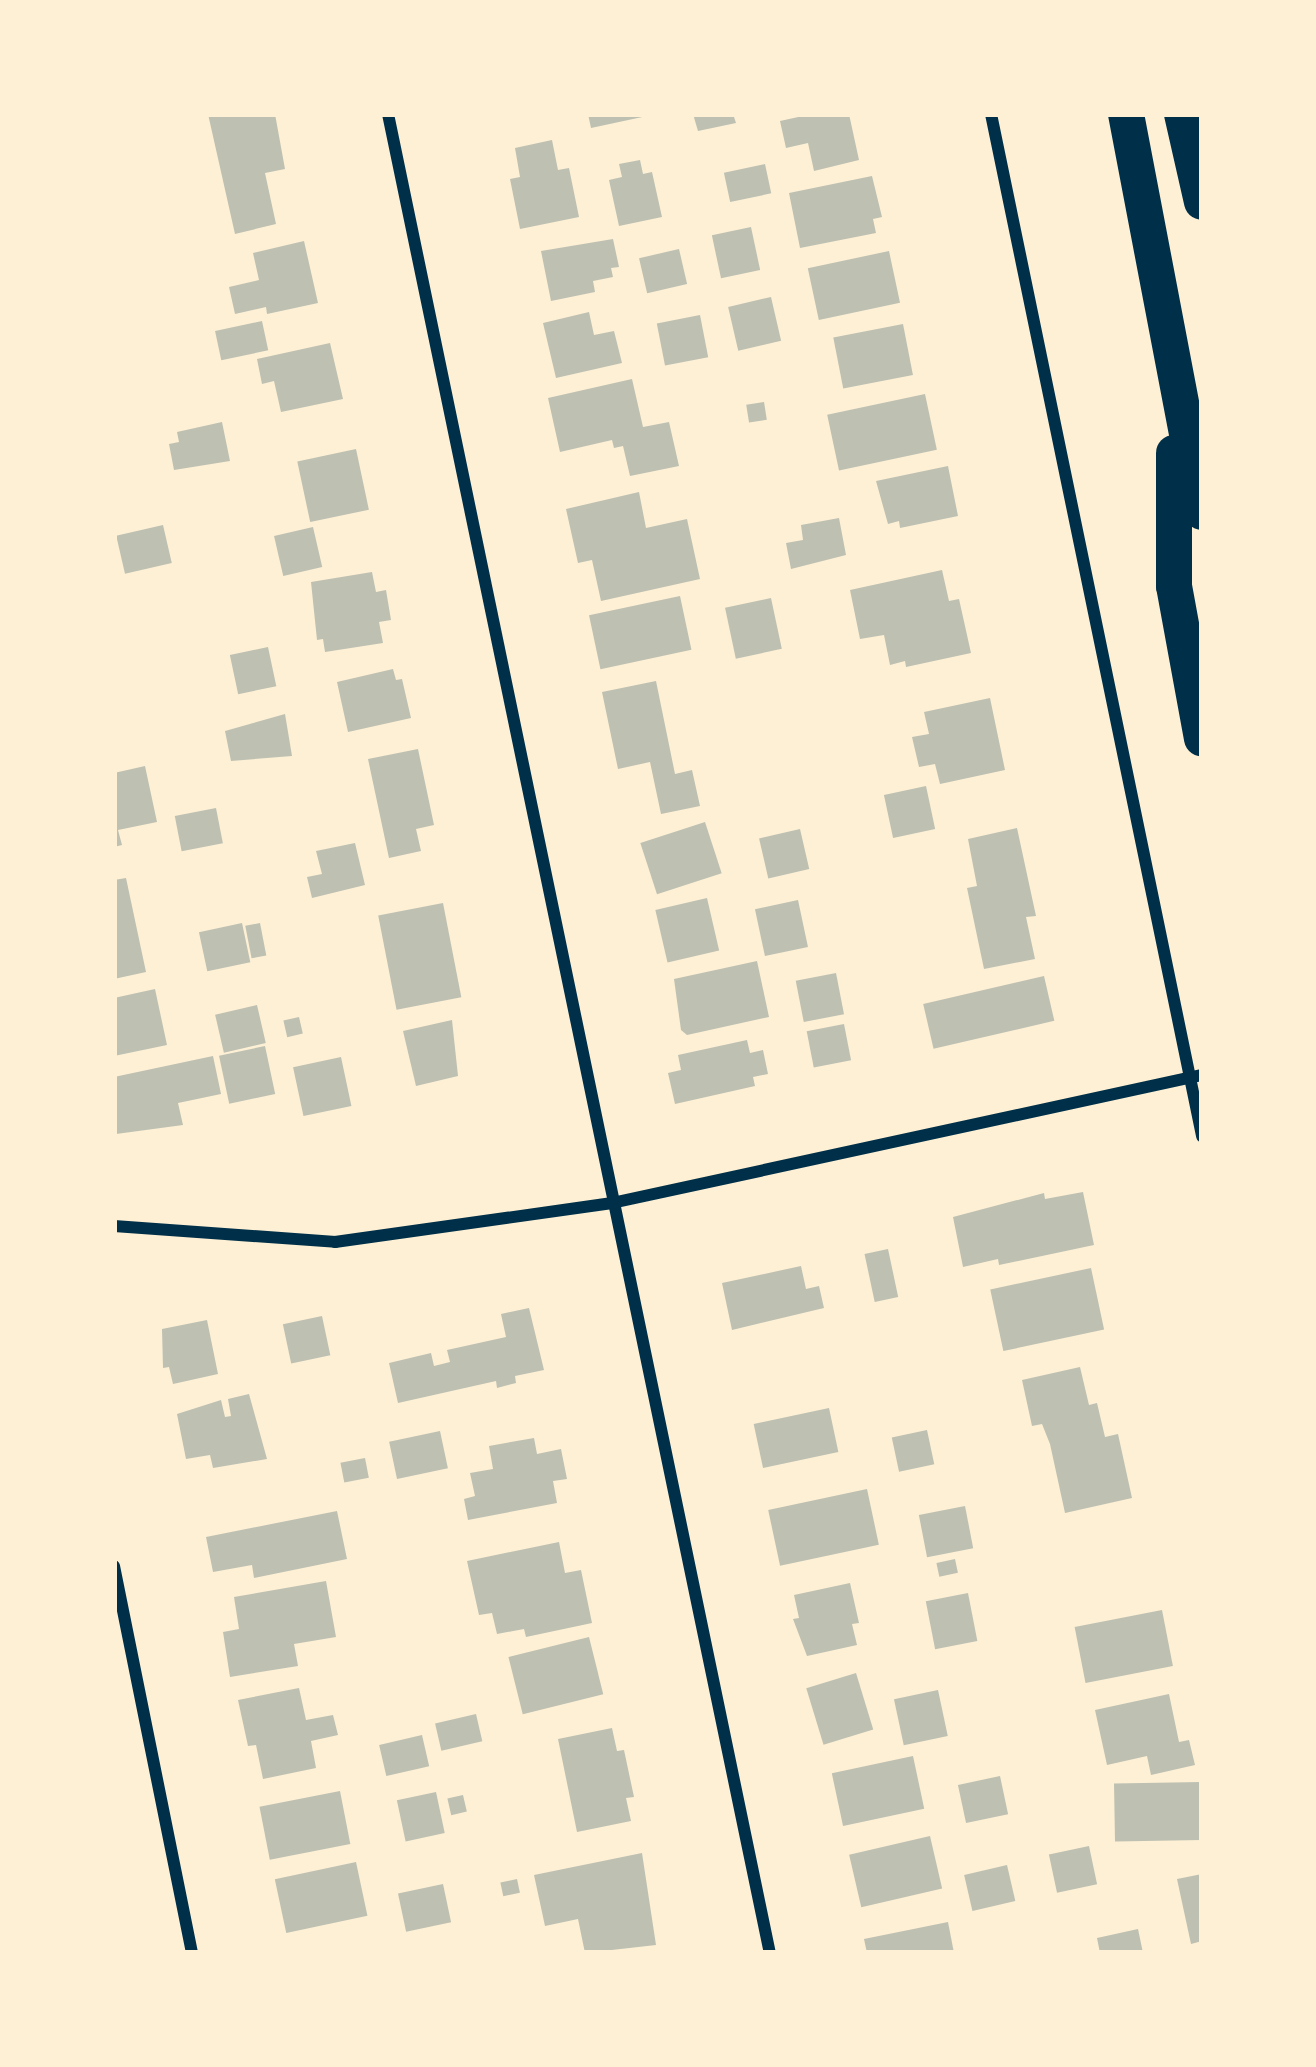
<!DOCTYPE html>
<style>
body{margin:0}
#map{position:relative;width:1316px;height:2067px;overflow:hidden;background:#fdf0d5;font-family:"Source Sans 3",sans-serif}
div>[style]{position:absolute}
.building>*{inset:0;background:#bec0b2;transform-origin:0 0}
.minor>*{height:12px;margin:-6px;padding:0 6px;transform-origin:6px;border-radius:6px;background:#003049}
.motorway>*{height:36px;margin:-18px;padding:0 18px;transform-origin:18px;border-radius:18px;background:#003049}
span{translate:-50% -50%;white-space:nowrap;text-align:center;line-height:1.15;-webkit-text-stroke:10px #fdf0d5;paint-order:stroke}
.frame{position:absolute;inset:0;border:117px solid #fdf0d5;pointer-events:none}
</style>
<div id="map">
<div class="building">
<div style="clip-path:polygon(208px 114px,275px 114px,285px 169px,265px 173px,276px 224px,235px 234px)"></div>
<div style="clip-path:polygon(588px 114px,647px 114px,647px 116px,591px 128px)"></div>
<div style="clip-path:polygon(693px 114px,733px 114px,736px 123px,698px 131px)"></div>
<div style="clip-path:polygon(812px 114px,849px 114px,859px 160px,814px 171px,808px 143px,786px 148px,780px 121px)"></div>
<div style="clip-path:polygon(552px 140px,558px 170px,569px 168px,579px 217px,520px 229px,510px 179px,520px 177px,515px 148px)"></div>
<div style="clip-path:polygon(640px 160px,643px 174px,652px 172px,662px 217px,619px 226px,609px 180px,622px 177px,619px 164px)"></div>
<div style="left:765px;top:164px;width:30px;height:42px;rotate:78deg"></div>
<div style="clip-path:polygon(872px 176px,882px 217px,873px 219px,876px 233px,800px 248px,789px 193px)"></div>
<div style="left:751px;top:227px;width:44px;height:40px;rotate:78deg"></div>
<div style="clip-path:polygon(613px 239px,619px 267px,611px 268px,613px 277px,593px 281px,595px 292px,551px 301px,541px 251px)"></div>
<div style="clip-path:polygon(304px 241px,318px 303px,267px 314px,266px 307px,235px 314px,229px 287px,259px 280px,253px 253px)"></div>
<div style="left:679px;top:249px;width:36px;height:41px;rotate:77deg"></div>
<div style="left:889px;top:251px;width:53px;height:83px;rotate:78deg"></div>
<div style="left:771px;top:297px;width:45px;height:44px;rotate:77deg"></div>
<div style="clip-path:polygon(589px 312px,594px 335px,614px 331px,622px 363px,556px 378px,543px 323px)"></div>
<div style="left:700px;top:315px;width:43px;height:44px;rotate:79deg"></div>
<div style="left:262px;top:321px;width:30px;height:48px;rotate:78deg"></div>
<div style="left:903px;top:324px;width:52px;height:71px;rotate:79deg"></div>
<div style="clip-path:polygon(330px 343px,343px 399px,281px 412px,274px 381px,262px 384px,257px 359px)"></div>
<div style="clip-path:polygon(632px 379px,643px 427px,669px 422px,679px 466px,630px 476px,623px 446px,614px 448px,612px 440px,560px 452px,548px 398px)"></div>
<div style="left:925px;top:394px;width:57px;height:100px;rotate:78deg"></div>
<div style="left:764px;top:402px;width:18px;height:18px;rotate:81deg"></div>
<div style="clip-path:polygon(222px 422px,230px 461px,174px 470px,169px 444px,179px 442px,177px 432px)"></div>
<div style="left:356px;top:449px;width:62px;height:60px;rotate:78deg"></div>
<div style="clip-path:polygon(948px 466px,958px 516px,900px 528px,899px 521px,888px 524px,876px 481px)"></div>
<div style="clip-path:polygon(639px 492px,646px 528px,687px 519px,700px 579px,601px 601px,592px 560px,578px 563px,566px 509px)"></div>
<div style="clip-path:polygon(839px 518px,846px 555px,791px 569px,786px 543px,803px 540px,801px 525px)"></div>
<div style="left:163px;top:525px;width:39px;height:48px;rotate:77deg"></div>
<div style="left:313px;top:527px;width:41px;height:40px;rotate:77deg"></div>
<div style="clip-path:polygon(942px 570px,949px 601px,959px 599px,971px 653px,906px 667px,905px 661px,890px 665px,884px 635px,860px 639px,850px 590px)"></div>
<div style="clip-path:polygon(372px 572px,376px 592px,386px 590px,391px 620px,379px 622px,383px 643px,325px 652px,323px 639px,317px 640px,311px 582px)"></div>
<div style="left:680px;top:596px;width:55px;height:93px;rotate:78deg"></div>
<div style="left:771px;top:598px;width:52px;height:47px;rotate:78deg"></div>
<div style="left:268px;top:647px;width:40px;height:39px;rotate:78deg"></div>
<div style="clip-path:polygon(393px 669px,396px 680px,402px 679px,411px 718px,348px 732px,337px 682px)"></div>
<div style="clip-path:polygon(656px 681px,675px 774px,692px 770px,700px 806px,661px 814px,650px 762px,618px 769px,602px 692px)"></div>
<div style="clip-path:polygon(990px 698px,1005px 770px,940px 784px,935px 764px,919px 767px,912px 737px,929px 734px,924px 712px)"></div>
<div style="clip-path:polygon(285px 714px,292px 756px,231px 761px,225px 731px)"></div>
<div style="clip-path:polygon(418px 749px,434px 825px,416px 829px,421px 851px,389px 858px,368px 759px)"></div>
<div style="clip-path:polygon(145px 766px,157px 822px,118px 830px,122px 845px,114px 847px,114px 773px)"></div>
<div style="left:926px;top:786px;width:44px;height:43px;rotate:78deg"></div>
<div style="left:216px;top:808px;width:36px;height:42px;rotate:79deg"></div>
<div style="left:705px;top:822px;width:54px;height:68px;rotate:72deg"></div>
<div style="clip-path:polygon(1017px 828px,1036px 916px,1026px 917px,1035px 959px,984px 969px,967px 888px,977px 886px,968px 839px)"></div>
<div style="left:800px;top:829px;width:41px;height:42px;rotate:77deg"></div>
<div style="clip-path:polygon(355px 843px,365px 885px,312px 898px,307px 877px,322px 874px,316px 851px)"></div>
<div style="clip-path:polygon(126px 878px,146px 972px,114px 979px,114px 880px)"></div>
<div style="left:707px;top:898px;width:54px;height:53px;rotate:77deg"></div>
<div style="left:798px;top:900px;width:48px;height:44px;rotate:78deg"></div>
<div style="left:443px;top:903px;width:96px;height:66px;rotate:79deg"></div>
<div style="left:242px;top:923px;width:40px;height:44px;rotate:78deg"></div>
<div style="left:260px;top:923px;width:33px;height:15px;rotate:79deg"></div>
<div style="clip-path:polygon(757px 961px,769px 1017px,687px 1035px,681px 1030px,674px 979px)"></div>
<div style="left:836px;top:973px;width:42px;height:41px;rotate:79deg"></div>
<div style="left:1044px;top:976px;width:46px;height:124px;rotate:77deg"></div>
<div style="clip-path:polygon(155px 989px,167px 1045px,114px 1056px,114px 998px)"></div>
<div style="left:257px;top:1005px;width:39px;height:43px;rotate:77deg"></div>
<div style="left:299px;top:1017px;width:17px;height:16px;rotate:77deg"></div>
<div style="clip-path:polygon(452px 1020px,458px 1076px,416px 1086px,403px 1031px)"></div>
<div style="left:844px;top:1024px;width:37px;height:38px;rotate:79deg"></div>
<div style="clip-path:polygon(747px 1040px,750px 1053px,763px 1050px,768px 1074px,753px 1077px,755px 1086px,675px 1104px,668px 1073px,681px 1070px,678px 1055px)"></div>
<div style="left:265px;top:1046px;width:49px;height:47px;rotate:78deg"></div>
<div style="clip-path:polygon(213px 1056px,221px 1094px,178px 1103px,183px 1125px,116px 1134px,114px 1077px)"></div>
<div style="left:341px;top:1057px;width:50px;height:49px;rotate:78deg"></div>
<div style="clip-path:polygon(1083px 1192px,1094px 1245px,999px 1265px,998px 1259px,963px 1267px,953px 1217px,1044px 1193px,1045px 1199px)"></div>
<div style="left:888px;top:1249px;width:49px;height:24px;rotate:78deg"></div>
<div style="clip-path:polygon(801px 1266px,806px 1289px,819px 1286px,824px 1308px,732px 1330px,722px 1283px)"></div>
<div style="left:1091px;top:1268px;width:63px;height:103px;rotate:78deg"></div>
<div style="clip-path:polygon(529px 1308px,544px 1370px,515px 1376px,516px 1383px,497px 1388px,496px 1381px,398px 1403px,389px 1363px,431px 1353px,434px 1366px,450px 1362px,447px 1350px,506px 1337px,501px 1314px)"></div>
<div style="left:322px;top:1316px;width:40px;height:40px;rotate:78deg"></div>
<div style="clip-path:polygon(207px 1320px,218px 1374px,173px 1384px,169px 1367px,163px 1368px,162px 1329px)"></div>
<div style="clip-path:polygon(1080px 1367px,1089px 1405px,1097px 1403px,1105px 1437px,1118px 1434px,1132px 1498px,1065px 1513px,1050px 1444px,1042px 1424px,1032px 1426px,1022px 1380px)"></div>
<div style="clip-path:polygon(249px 1394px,267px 1459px,213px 1468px,210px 1455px,186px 1459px,177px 1414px,221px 1400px,225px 1417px,231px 1416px,228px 1399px)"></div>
<div style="left:829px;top:1408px;width:45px;height:77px;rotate:78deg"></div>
<div style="left:927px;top:1430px;width:35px;height:36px;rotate:78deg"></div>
<div style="left:440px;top:1431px;width:38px;height:52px;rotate:78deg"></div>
<div style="clip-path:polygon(534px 1438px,537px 1454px,561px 1449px,567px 1479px,553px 1481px,557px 1503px,468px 1520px,464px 1499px,475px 1496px,470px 1473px,493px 1469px,489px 1446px)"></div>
<div style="left:365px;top:1458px;width:20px;height:25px;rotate:79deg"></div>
<div style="left:867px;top:1489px;width:57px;height:101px;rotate:78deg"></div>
<div style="left:965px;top:1506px;width:43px;height:47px;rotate:79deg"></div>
<div style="clip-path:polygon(337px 1511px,347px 1559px,254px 1578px,252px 1565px,213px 1572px,206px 1537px)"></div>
<div style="clip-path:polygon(559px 1542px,565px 1573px,581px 1570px,592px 1623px,526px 1637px,524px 1629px,497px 1634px,492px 1613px,479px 1615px,467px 1561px)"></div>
<div style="left:955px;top:1559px;width:14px;height:19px;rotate:78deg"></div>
<div style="clip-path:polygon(326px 1581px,336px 1637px,294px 1644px,298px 1666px,230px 1677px,223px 1632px,239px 1629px,234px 1597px)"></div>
<div style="clip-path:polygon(850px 1583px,859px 1623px,852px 1624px,857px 1645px,807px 1656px,793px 1619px,799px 1618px,794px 1595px)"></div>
<div style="left:968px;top:1593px;width:49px;height:43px;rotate:79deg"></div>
<div style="left:1162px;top:1610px;width:57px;height:89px;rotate:79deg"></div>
<div style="left:589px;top:1637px;width:59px;height:83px;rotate:76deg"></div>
<div style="left:856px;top:1673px;width:59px;height:52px;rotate:73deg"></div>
<div style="clip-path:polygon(299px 1688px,306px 1720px,333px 1715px,338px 1735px,311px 1741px,316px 1768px,263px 1779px,256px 1745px,248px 1746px,238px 1700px)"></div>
<div style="left:938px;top:1690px;width:47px;height:45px;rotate:78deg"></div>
<div style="clip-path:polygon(1169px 1694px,1179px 1742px,1189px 1740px,1195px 1765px,1151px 1775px,1147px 1756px,1107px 1765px,1095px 1710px)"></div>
<div style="left:476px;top:1714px;width:28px;height:42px;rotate:77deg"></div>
<div style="clip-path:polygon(612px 1728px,617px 1751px,624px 1750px,634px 1797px,626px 1798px,631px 1821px,577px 1832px,558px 1739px)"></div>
<div style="left:422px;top:1735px;width:32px;height:44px;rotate:77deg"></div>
<div style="left:913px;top:1756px;width:54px;height:83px;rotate:78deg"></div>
<div style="left:1000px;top:1776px;width:39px;height:43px;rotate:78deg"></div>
<div style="left:1201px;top:1782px;width:58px;height:87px;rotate:89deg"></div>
<div style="left:340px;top:1791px;width:54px;height:82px;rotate:79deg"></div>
<div style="left:436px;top:1792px;width:42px;height:40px;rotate:78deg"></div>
<div style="left:463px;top:1795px;width:17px;height:16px;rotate:77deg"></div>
<div style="left:930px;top:1836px;width:54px;height:83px;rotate:77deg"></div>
<div style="left:1089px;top:1846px;width:39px;height:41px;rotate:78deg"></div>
<div style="clip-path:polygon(642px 1853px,656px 1945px,585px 1953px,578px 1919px,545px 1926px,534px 1875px)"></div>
<div style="left:356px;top:1862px;width:55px;height:83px;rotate:78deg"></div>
<div style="left:1007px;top:1865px;width:37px;height:44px;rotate:77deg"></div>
<div style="clip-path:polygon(1202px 1874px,1202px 1941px,1191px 1944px,1177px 1879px)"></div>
<div style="left:517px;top:1879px;width:14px;height:17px;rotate:78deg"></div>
<div style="left:443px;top:1884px;width:39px;height:46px;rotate:78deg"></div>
<div style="clip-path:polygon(948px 1922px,954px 1953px,867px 1953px,864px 1939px)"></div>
<div style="clip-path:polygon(1138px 1929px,1143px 1953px,1100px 1953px,1097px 1938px)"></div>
</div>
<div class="minor">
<div style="left:388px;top:114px;width:1878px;rotate:78.27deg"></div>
<div style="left:991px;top:114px;width:1044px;rotate:78.33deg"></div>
<div style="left:114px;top:1226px;width:222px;rotate:4.1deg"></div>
<div style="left:335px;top:1242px;width:280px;rotate:-8deg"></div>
<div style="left:612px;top:1203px;width:604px;rotate:-12.24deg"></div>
<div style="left:114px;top:1566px;width:395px;rotate:78.6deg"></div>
</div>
<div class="motorway">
<div style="left:1126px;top:114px;width:405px;rotate:79.2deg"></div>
<div style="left:1182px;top:114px;width:90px;rotate:77.2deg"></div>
<div style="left:1174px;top:453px;width:133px;rotate:90deg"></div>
<div style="left:1174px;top:586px;width:155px;rotate:79.6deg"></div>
</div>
<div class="frame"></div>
</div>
